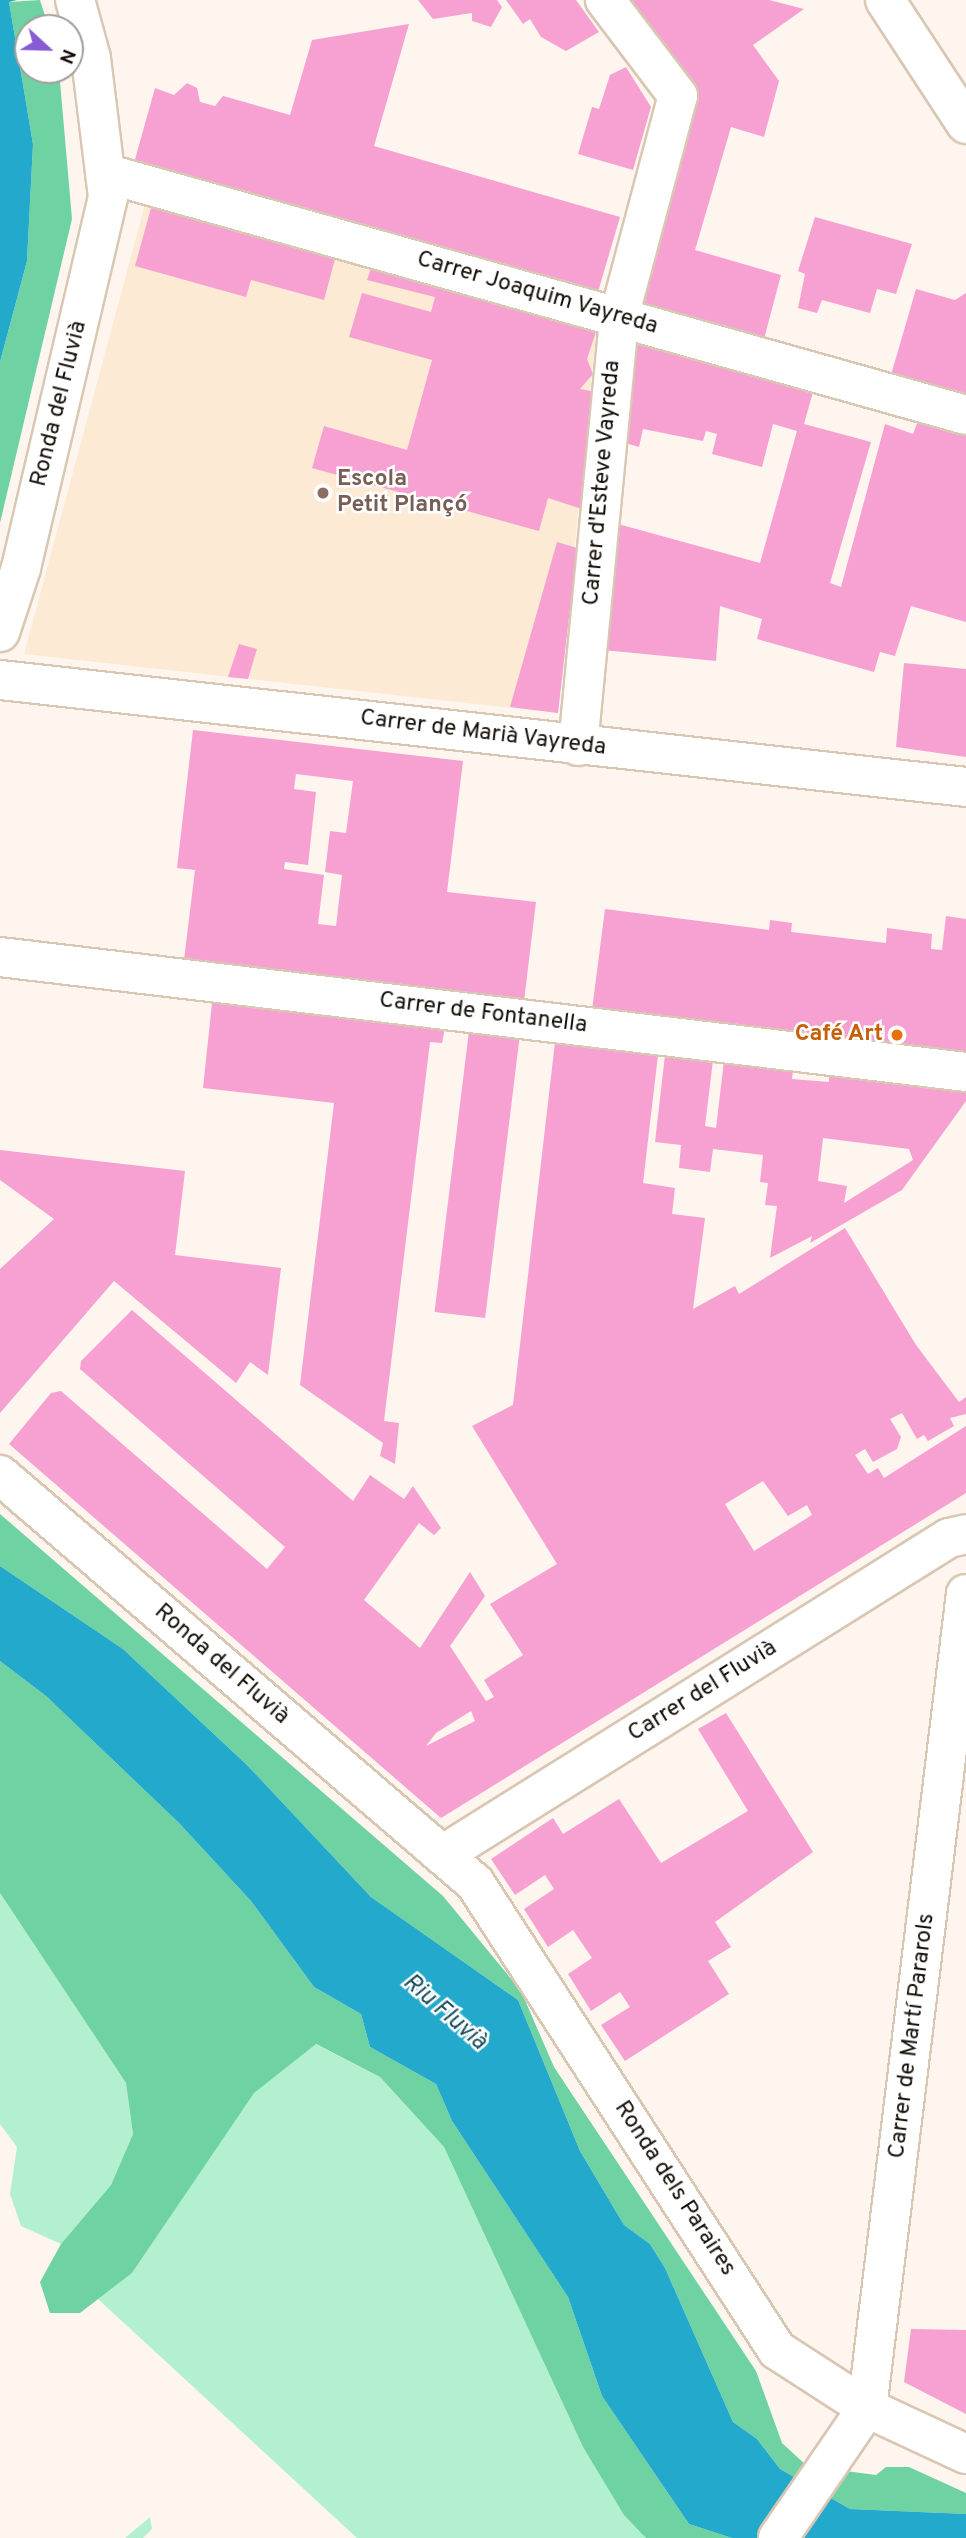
<!DOCTYPE html>
<meta charset="utf-8">
<style>
body{margin:0}
#map{position:relative;width:966px;height:2538px;overflow:hidden;background:#fef6ee;font-family:Overpass,sans-serif}
div>[style]{position:absolute}
.built>*{inset:0;background:#fcead5}
.green>*{inset:0;background:#b2f0d0}
.forest>*{inset:0;background:#6ed2a3}
.water>*{inset:0;background:#22a9cb}
.building>*{inset:0;background:#f6a1d1;transform-origin:0 0}
.roads{filter:drop-shadow(2px 0 #d8c7b3) drop-shadow(-2px 0 #d8c7b3) drop-shadow(0 2px #d8c7b3) drop-shadow(0 -2px #d8c7b3)}
.street>*{height:38px;margin:-19px;padding:0 19px;transform-origin:19px;border-radius:19px;background:#fff}
.secondary>*{height:38px;margin:-19px;padding:0 19px;transform-origin:19px;border-radius:19px;background:#fff}
.dots>*{width:19px;height:19px;translate:-50% -50%;box-sizing:border-box;border:4px solid #fff;border-radius:50%}
span{translate:-50% -50%;white-space:nowrap;text-align:center;line-height:1.15;-webkit-text-stroke:5px #fff;paint-order:stroke}
.street-label{font-size:23px;color:#130e07}
.education-label{font-size:23px;color:#785e54;font-weight:700}
.left{translate:0 -50%;text-align:left}
.food-label{font-size:23px;color:#c56008;font-weight:700}
.right{translate:-100% -50%;text-align:right}
.water-label{font-size:24px;color:#194d5b;font-style:italic}
.north{position:absolute;left:14px;top:14px;width:70px;height:70px;box-sizing:border-box;background:#fff;border:2px solid #a19f9c;border-radius:50%;rotate:112deg;font-size:19px;font-weight:700;line-height:28px;text-align:center;color:#130e07}
.north::after{content:'';display:block;margin:auto;width:24px;height:32px;background:#865bd5;clip-path:polygon(50% 0,100% 100%,50% 72%,0 100%)}
</style>
<div id="map">
<div class="built">
<div style="clip-path:polygon(150px 186px,596px 332px,558px 713px,24px 654px)"></div>
</div>
<div class="green">
<div style="clip-path:polygon(0 1893px,126px 2083px,133px 2134px,111px 2185px,61px 2244px,21px 2226px,10px 2194px,17px 2147px,0 2124px)"></div>
<div style="clip-path:polygon(315px 2044px,380px 2077px,444px 2147px,583px 2447px,646px 2538px,357px 2538px,98px 2299px,132px 2273px,254px 2092px)"></div>
<div style="clip-path:polygon(150px 2517px,152px 2529px,143px 2538px,125px 2538px)"></div>
</div>
<div class="forest">
<div style="clip-path:polygon(40px 0,49px 28px,28px 28px,28px 70px,59px 70px,72px 219px,0 523px,0 362px,27px 261px,33px 144px,9px 2px)"></div>
<div style="clip-path:polygon(0 1514px,443px 1896px,521px 1991px,554px 2067px,756px 2371px,782px 2443px,807px 2466px,876px 2475px,886px 2467px,909px 2467px,966px 2493px,966px 2514px,850px 2509px,780px 2469px,757px 2439px,733px 2422px,665px 2268px,650px 2244px,624px 2225px,580px 2151px,518px 2000px,371px 1897px,248px 1766px,123px 1649px,0 1566px)"></div>
<div style="clip-path:polygon(0 1661px,46px 1696px,179px 1823px,251px 1901px,314px 1987px,361px 2014px,370px 2047px,436px 2084px,452px 2121px,568px 2297px,602px 2396px,689px 2524px,732px 2538px,646px 2538px,624px 2515px,583px 2447px,444px 2147px,380px 2077px,316px 2044px,254px 2093px,132px 2273px,80px 2313px,50px 2313px,40px 2282px,61px 2244px,111px 2185px,133px 2134px,126px 2083px,0 1893px)"></div>
</div>
<div class="water">
<div style="clip-path:polygon(0 0,17px 0,9px 2px,33px 144px,27px 261px,0 362px)"></div>
<div style="clip-path:polygon(0 1566px,123px 1649px,248px 1766px,371px 1897px,518px 2000px,580px 2151px,624px 2225px,650px 2244px,665px 2268px,733px 2422px,757px 2439px,780px 2469px,850px 2509px,966px 2514px,966px 2538px,732px 2538px,689px 2524px,602px 2396px,568px 2297px,452px 2121px,436px 2084px,370px 2047px,361px 2014px,314px 1987px,251px 1901px,179px 1823px,46px 1696px,0 1661px)"></div>
</div>
<div class="building">
<div style="clip-path:polygon(418px 0,497px 0,502px 7px,491px 27px,472px 21px,472px 13px,433px 19px)"></div>
<div style="clip-path:polygon(506px 0,576px 0,599px 32px,566px 51px,541px 37px,530px 19px,523px 24px)"></div>
<div style="clip-path:polygon(629px 0,769px 0,804px 9px,753px 45px,779px 81px,764px 137px,731px 127px,695px 250px,781px 275px,764px 339px,634px 302px,693px 99px,624px 4px)"></div>
<div style="clip-path:polygon(409px 24px,374px 146px,620px 217px,598px 292px,134px 163px,155px 88px,174px 95px,187px 83px,197px 88px,200px 102px,215px 106px,223px 96px,290px 115px,312px 40px)"></div>
<div style="clip-path:polygon(626px 67px,651px 107px,633px 170px,578px 154px,592px 107px,599px 109px,610px 75px)"></div>
<div style="clip-path:polygon(151px 208px,335px 259px,324px 300px,251px 280px,246px 297px,135px 266px)"></div>
<div style="clip-path:polygon(815px 217px,912px 244px,896px 294px,877px 289px,870px 313px,822px 300px,817px 313px,798px 308px,805px 274px,798px 271px)"></div>
<div style="clip-path:polygon(371px 268px,596px 332px,587px 359px,593px 374px,580px 389px,596px 392px,582px 509px,548px 498px,539px 531px,312px 468px,324px 426px,407px 450px,432px 360px,349px 337px,362px 293px,431px 312px,435px 297px,367px 280px)"></div>
<div style="clip-path:polygon(916px 289px,955px 300px,966px 293px,966px 396px,891px 375px)"></div>
<div style="clip-path:polygon(638px 343px,813px 392px,804px 424px,871px 442px,830px 583px,841px 587px,885px 424px,913px 434px,918px 421px,966px 435px,966px 622px,911px 606px,895px 656px,880px 652px,874px 672px,757px 639px,762px 619px,720px 606px,716px 661px,603px 650px,618px 524px,760px 563px,797px 431px,773px 424px,762px 467px,712px 454px,717px 434px,706px 431px,703px 441px,643px 429px,639px 447px,622px 442px)"></div>
<div style="clip-path:polygon(557px 542px,577px 548px,558px 713px,510px 707px)"></div>
<div style="clip-path:polygon(239px 644px,257px 649px,248px 679px,228px 677px)"></div>
<div style="clip-path:polygon(904px 663px,966px 669px,966px 757px,896px 747px)"></div>
<div style="clip-path:polygon(evenodd,193px 730px,463px 761px,447px 892px,536px 902px,524px 1001px,184px 960px,195px 870px,177px 868px,193px 730px,296px 774px,353px 781px,346px 833px,330px 831px,325px 872px,342px 875px,336px 926px,318px 924px,324px 875px,284px 869px,285px 862px,308px 865px,316px 792px,294px 789px,296px 774px)"></div>
<div style="clip-path:polygon(605px 909px,769px 930px,770px 920px,792px 923px,791px 932px,886px 943px,887px 928px,932px 934px,931px 949px,942px 950px,946px 916px,966px 919px,966px 1053px,592px 1010px)"></div>
<div style="clip-path:polygon(212px 1003px,445px 1028px,442px 1043px,430px 1042px,384px 1421px,399px 1423px,395px 1464px,380px 1456px,383px 1443px,300px 1385px,334px 1103px,203px 1088px)"></div>
<div style="left:469px;top:1031px;width:51px;height:283px;rotate:7deg"></div>
<div style="clip-path:polygon(evenodd,555px 1042px,658px 1055px,643px 1183px,675px 1188px,672px 1214px,705px 1218px,693px 1309px,735px 1286px,739px 1294px,845px 1228px,916px 1345px,959px 1402px,966px 1397px,966px 1414px,950px 1418px,954px 1426px,928px 1441px,924px 1435px,917px 1439px,902px 1413px,890px 1419px,901px 1437px,897px 1449px,873px 1462px,865px 1449px,855px 1455px,868px 1474px,878px 1468px,884px 1478px,966px 1426px,966px 1493px,441px 1818px,9px 1444px,51px 1393px,61px 1391px,267px 1569px,285px 1547px,80px 1369px,81px 1361px,132px 1310px,353px 1501px,370px 1475px,404px 1499px,413px 1486px,441px 1528px,434px 1535px,419px 1523px,364px 1600px,420px 1648px,470px 1572px,485px 1596px,450px 1646px,486px 1701px,494px 1697px,484px 1680px,523px 1655px,490px 1604px,557px 1564px,472px 1426px,513px 1405px,555px 1042px,763px 1481px,788px 1516px,807px 1505px,812px 1515px,754px 1551px,725px 1504px,763px 1481px,555px 1042px,471px 1711px,475px 1721px,426px 1746px,436px 1733px,471px 1711px)"></div>
<div style="clip-path:polygon(evenodd,665px 1055px,713px 1060px,705px 1126px,716px 1128px,724px 1061px,793px 1070px,792px 1079px,829px 1082px,829px 1074px,966px 1090px,966px 1101px,902px 1190px,810px 1243px,812px 1236px,770px 1258px,777px 1206px,765px 1205px,768px 1183px,760px 1182px,763px 1155px,713px 1149px,710px 1172px,679px 1168px,681px 1145px,655px 1142px,665px 1055px,823px 1138px,909px 1149px,913px 1160px,844px 1203px,847px 1186px,818px 1181px,823px 1138px)"></div>
<div style="clip-path:polygon(0 1150px,185px 1171px,175px 1255px,281px 1268px,268px 1375px,250px 1362px,236px 1383px,114px 1281px,0 1413px,0 1269px,54px 1219px,0 1180px)"></div>
<div style="clip-path:polygon(726px 1713px,813px 1852px,715px 1922px,731px 1947px,708px 1961px,729px 1994px,625px 2061px,601px 2025px,630px 2007px,620px 1992px,591px 2011px,568px 1974px,592px 1958px,573px 1930px,548px 1947px,524px 1909px,554px 1889px,545px 1875px,515px 1895px,491px 1859px,553px 1818px,563px 1834px,619px 1799px,661px 1863px,748px 1811px,698px 1729px)"></div>
<div style="clip-path:polygon(911px 2329px,966px 2330px,966px 2414px,904px 2382px)"></div>
</div>
<div class="roads">
<div class="street">
<div style="left:885px;top:0;width:148px;rotate:56.8deg"></div>
<div style="left:108px;top:174px;width:891px;rotate:15.69deg"></div>
<div style="left:0;top:632px;width:67px;rotate:-71.8deg"></div>
<div style="left:21px;top:568px;width:381px;rotate:-76.8deg"></div>
<div style="left:108px;top:197px;width:140px;rotate:-97deg"></div>
<div style="left:91px;top:58px;width:60px;rotate:-105.4deg"></div>
<div style="left:578px;top:746px;width:431px;rotate:-84.5deg"></div>
<div style="left:619px;top:317px;width:229px;rotate:-75.1deg"></div>
<div style="left:678px;top:96px;width:121px;rotate:-127.2deg"></div>
<div style="left:0;top:957px;width:973px;rotate:6.79deg"></div>
<div style="left:0;top:1475px;width:626px;rotate:40.66deg"></div>
<div style="left:475px;top:1883px;width:556px;rotate:57.11deg"></div>
<div style="left:777px;top:2350px;width:107px;rotate:32.8deg"></div>
<div style="left:867px;top:2408px;width:109px;rotate:24.9deg"></div>
<div style="left:442px;top:1855px;width:598px;rotate:-32.02deg"></div>
<div style="left:949px;top:1538px;width:17px;rotate:-13deg"></div>
<div style="left:778px;top:2538px;width:158px;rotate:-55.6deg"></div>
<div style="left:867px;top:2408px;width:820px;rotate:-83.07deg"></div>
</div>
<div class="secondary">
<div style="left:0;top:680px;width:972px;rotate:6.32deg"></div>
</div>
</div>
<div class="dots">
<div style="left:323px;top:493px;background:#8d6e63"></div>
<div style="left:897px;top:1035px;background:#e8710a"></div>
</div>
<div class="street-label">
<span style="left:537px;top:294px;rotate:16deg">Carrer Joaquim Vayreda</span>
<span style="left:60px;top:404px;rotate:-76deg">Ronda del Fluvià</span>
<span style="left:603px;top:483px;rotate:-85deg">Carrer d'Esteve Vayreda</span>
<span style="left:483px;top:734px;rotate:7deg">Carrer de Marià Vayreda</span>
<span style="left:483px;top:1014px;rotate:7deg">Carrer de Fontanella</span>
<span style="left:221px;top:1665px;rotate:41deg">Ronda del Fluvià</span>
<span style="left:703px;top:1692px;rotate:-32deg">Carrer del Fluvià</span>
<span style="left:913px;top:2036px;rotate:-83deg">Carrer de Martí Pararols</span>
<span style="left:674px;top:2189px;rotate:57deg">Ronda dels Paraires</span>
</div>
<div class="education-label">
<span class="left" style="left:337px;top:493px">Escola<br>Petit Plançó</span>
</div>
<div class="food-label">
<span class="right" style="left:883px;top:1035px">Café Art</span>
</div>
<div class="water-label">
<span style="left:444px;top:2013px;rotate:41deg">Riu Fluvià</span>
</div>
<div class="north">N</div>
</div>
